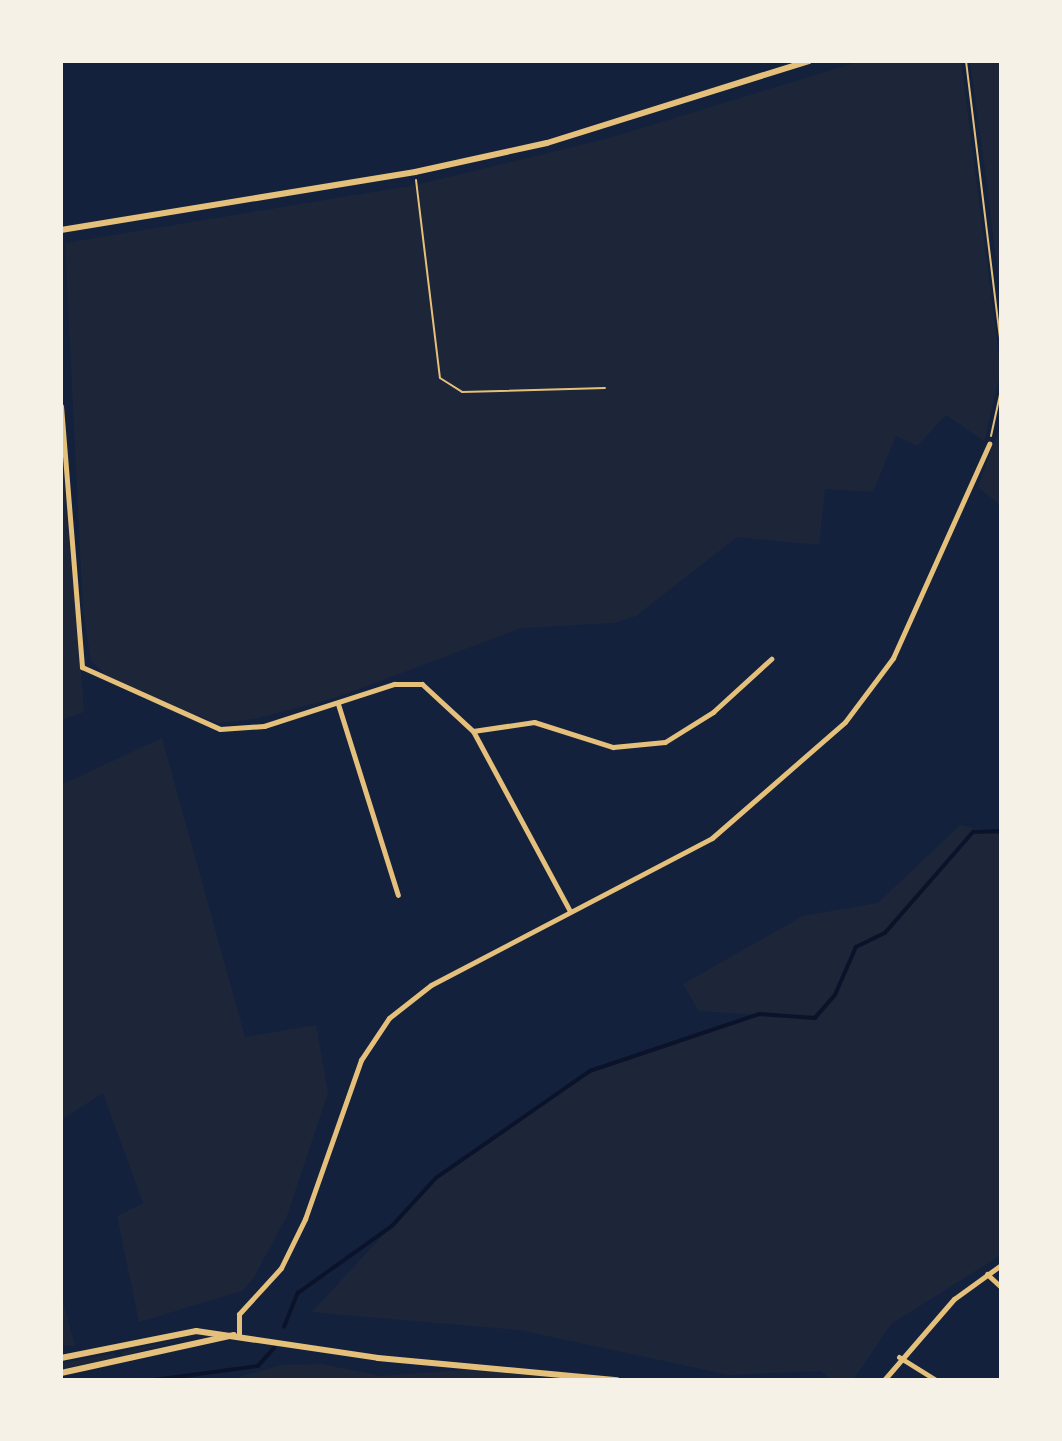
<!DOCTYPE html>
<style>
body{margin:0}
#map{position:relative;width:1062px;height:1441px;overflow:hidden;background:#14213d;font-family:Inter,sans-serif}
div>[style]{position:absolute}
.green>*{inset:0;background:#1d2539;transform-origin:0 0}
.stream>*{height:3.5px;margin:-1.75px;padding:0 1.75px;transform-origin:1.75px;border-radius:1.75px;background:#0b132b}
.path>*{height:2px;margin:-1px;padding:0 1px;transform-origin:1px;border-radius:1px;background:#e5c07b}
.minor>*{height:5px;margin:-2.5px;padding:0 2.5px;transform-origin:2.5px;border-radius:2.5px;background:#e5c07b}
.tertiary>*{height:6px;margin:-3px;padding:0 3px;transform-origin:3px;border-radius:3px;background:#e5c07b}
span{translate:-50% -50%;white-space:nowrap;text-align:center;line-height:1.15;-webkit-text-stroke:5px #f6f1e7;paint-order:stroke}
.frame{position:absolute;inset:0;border:63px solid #f6f1e7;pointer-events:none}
</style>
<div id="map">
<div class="green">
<div style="clip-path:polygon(861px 61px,961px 61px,1001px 372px,984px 441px,946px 415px,917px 446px,896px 436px,873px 492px,825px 489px,819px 545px,737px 537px,636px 616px,613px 623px,521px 628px,335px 698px,254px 719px,219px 723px,181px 710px,106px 675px,91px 661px,83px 612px,65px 243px,416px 185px,606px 139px)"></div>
<div style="clip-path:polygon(970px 61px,1001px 61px,1001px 301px,987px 185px)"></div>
<div style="clip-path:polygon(61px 406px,84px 712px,61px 720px)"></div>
<div style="clip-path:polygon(1001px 423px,1001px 506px,978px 487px)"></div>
<div style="clip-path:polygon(162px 738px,245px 1037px,316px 1025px,328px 1093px,287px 1216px,253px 1279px,242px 1291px,139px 1322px,117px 1216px,143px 1203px,103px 1093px,61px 1120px,61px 785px)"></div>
<div style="clip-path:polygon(960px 825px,1001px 835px,1001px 1255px,891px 1324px,853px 1380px,832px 1380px,820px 1371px,729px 1375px,520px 1330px,312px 1312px,436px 1178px,590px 1071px,761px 1015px,699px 1011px,683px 984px,803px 916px,878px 903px)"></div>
<div style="clip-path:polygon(61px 1294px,75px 1346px,61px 1345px)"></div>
<div style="clip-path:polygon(194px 1336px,123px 1356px,122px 1352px,154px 1345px)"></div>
<div style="left:115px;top:1353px;width:5px;height:55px;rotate:79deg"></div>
<div style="clip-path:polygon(321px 1364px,381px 1376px,502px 1367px,617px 1380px,229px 1380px,281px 1365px)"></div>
</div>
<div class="stream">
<div style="left:284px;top:1327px;width:37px;rotate:-68deg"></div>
<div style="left:298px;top:1293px;width:115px;rotate:-35.5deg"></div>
<div style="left:392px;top:1226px;width:65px;rotate:-47.5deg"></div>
<div style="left:436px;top:1178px;width:188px;rotate:-34.8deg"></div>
<div style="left:590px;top:1071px;width:178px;rotate:-18.6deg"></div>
<div style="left:759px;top:1014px;width:56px;rotate:4.1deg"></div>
<div style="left:815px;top:1018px;width:30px;rotate:-49deg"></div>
<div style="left:835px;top:995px;width:52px;rotate:-66.4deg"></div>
<div style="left:856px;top:947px;width:32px;rotate:-26deg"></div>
<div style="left:885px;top:933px;width:134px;rotate:-48.9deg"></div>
<div style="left:973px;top:832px;width:28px;rotate:-2deg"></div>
<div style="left:154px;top:1380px;width:105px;rotate:-7.7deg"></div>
<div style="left:258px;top:1366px;width:24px;rotate:-48deg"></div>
</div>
<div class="path">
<div style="left:966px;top:61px;width:287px;rotate:83deg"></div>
<div style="left:416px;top:180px;width:199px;rotate:83.1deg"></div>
<div style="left:440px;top:378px;width:26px;rotate:32deg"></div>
<div style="left:462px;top:392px;width:143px;rotate:-1.6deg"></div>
<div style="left:991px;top:436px;width:47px;rotate:-77.7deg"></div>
</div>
<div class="minor">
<div style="left:61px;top:406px;width:262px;rotate:85.4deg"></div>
<div style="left:82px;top:667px;width:151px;rotate:24.2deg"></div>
<div style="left:220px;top:729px;width:44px;rotate:-3.9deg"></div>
<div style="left:264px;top:726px;width:137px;rotate:-17.9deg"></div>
<div style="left:394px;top:684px;width:28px"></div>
<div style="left:422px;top:684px;width:69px;rotate:42.7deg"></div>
<div style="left:473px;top:731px;width:204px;rotate:61.7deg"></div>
<div style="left:338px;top:704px;width:200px;rotate:72.6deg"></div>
<div style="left:473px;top:731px;width:62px;rotate:-8.4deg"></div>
<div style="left:534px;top:722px;width:83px;rotate:17.6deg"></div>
<div style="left:613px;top:747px;width:52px;rotate:-5.5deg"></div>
<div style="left:665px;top:742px;width:57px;rotate:-32deg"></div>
<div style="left:713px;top:712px;width:79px;rotate:-42.4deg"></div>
<div style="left:987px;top:1274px;width:19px;rotate:43deg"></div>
<div style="left:239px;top:1334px;width:20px;rotate:-90deg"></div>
<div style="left:239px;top:1314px;width:62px;rotate:-47.6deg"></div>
<div style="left:281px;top:1268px;width:55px;rotate:-63.9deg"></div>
<div style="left:305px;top:1219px;width:169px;rotate:-70.6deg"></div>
<div style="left:361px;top:1060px;width:50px;rotate:-56.3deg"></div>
<div style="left:389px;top:1018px;width:53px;rotate:-38.2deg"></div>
<div style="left:431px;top:985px;width:317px;rotate:-27.6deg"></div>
<div style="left:712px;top:838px;width:176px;rotate:-41.1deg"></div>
<div style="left:845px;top:722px;width:80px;rotate:-53.1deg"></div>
<div style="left:893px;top:658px;width:235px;rotate:-65.8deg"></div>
<div style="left:899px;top:1357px;width:44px;rotate:31.9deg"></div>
<div style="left:884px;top:1380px;width:107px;rotate:-49.2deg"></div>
<div style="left:954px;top:1299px;width:58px;rotate:-35.9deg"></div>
</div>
<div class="tertiary">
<div style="left:61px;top:230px;width:359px;rotate:-9.3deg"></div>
<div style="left:415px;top:172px;width:135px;rotate:-12.4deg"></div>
<div style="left:547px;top:143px;width:275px;rotate:-17.4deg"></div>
<div style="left:61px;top:1358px;width:138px;rotate:-11.3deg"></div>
<div style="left:196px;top:1331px;width:184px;rotate:8.4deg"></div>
<div style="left:378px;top:1358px;width:240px;rotate:5.3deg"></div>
<div style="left:61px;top:1373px;width:177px;rotate:-12.4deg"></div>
</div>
<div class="frame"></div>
</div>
